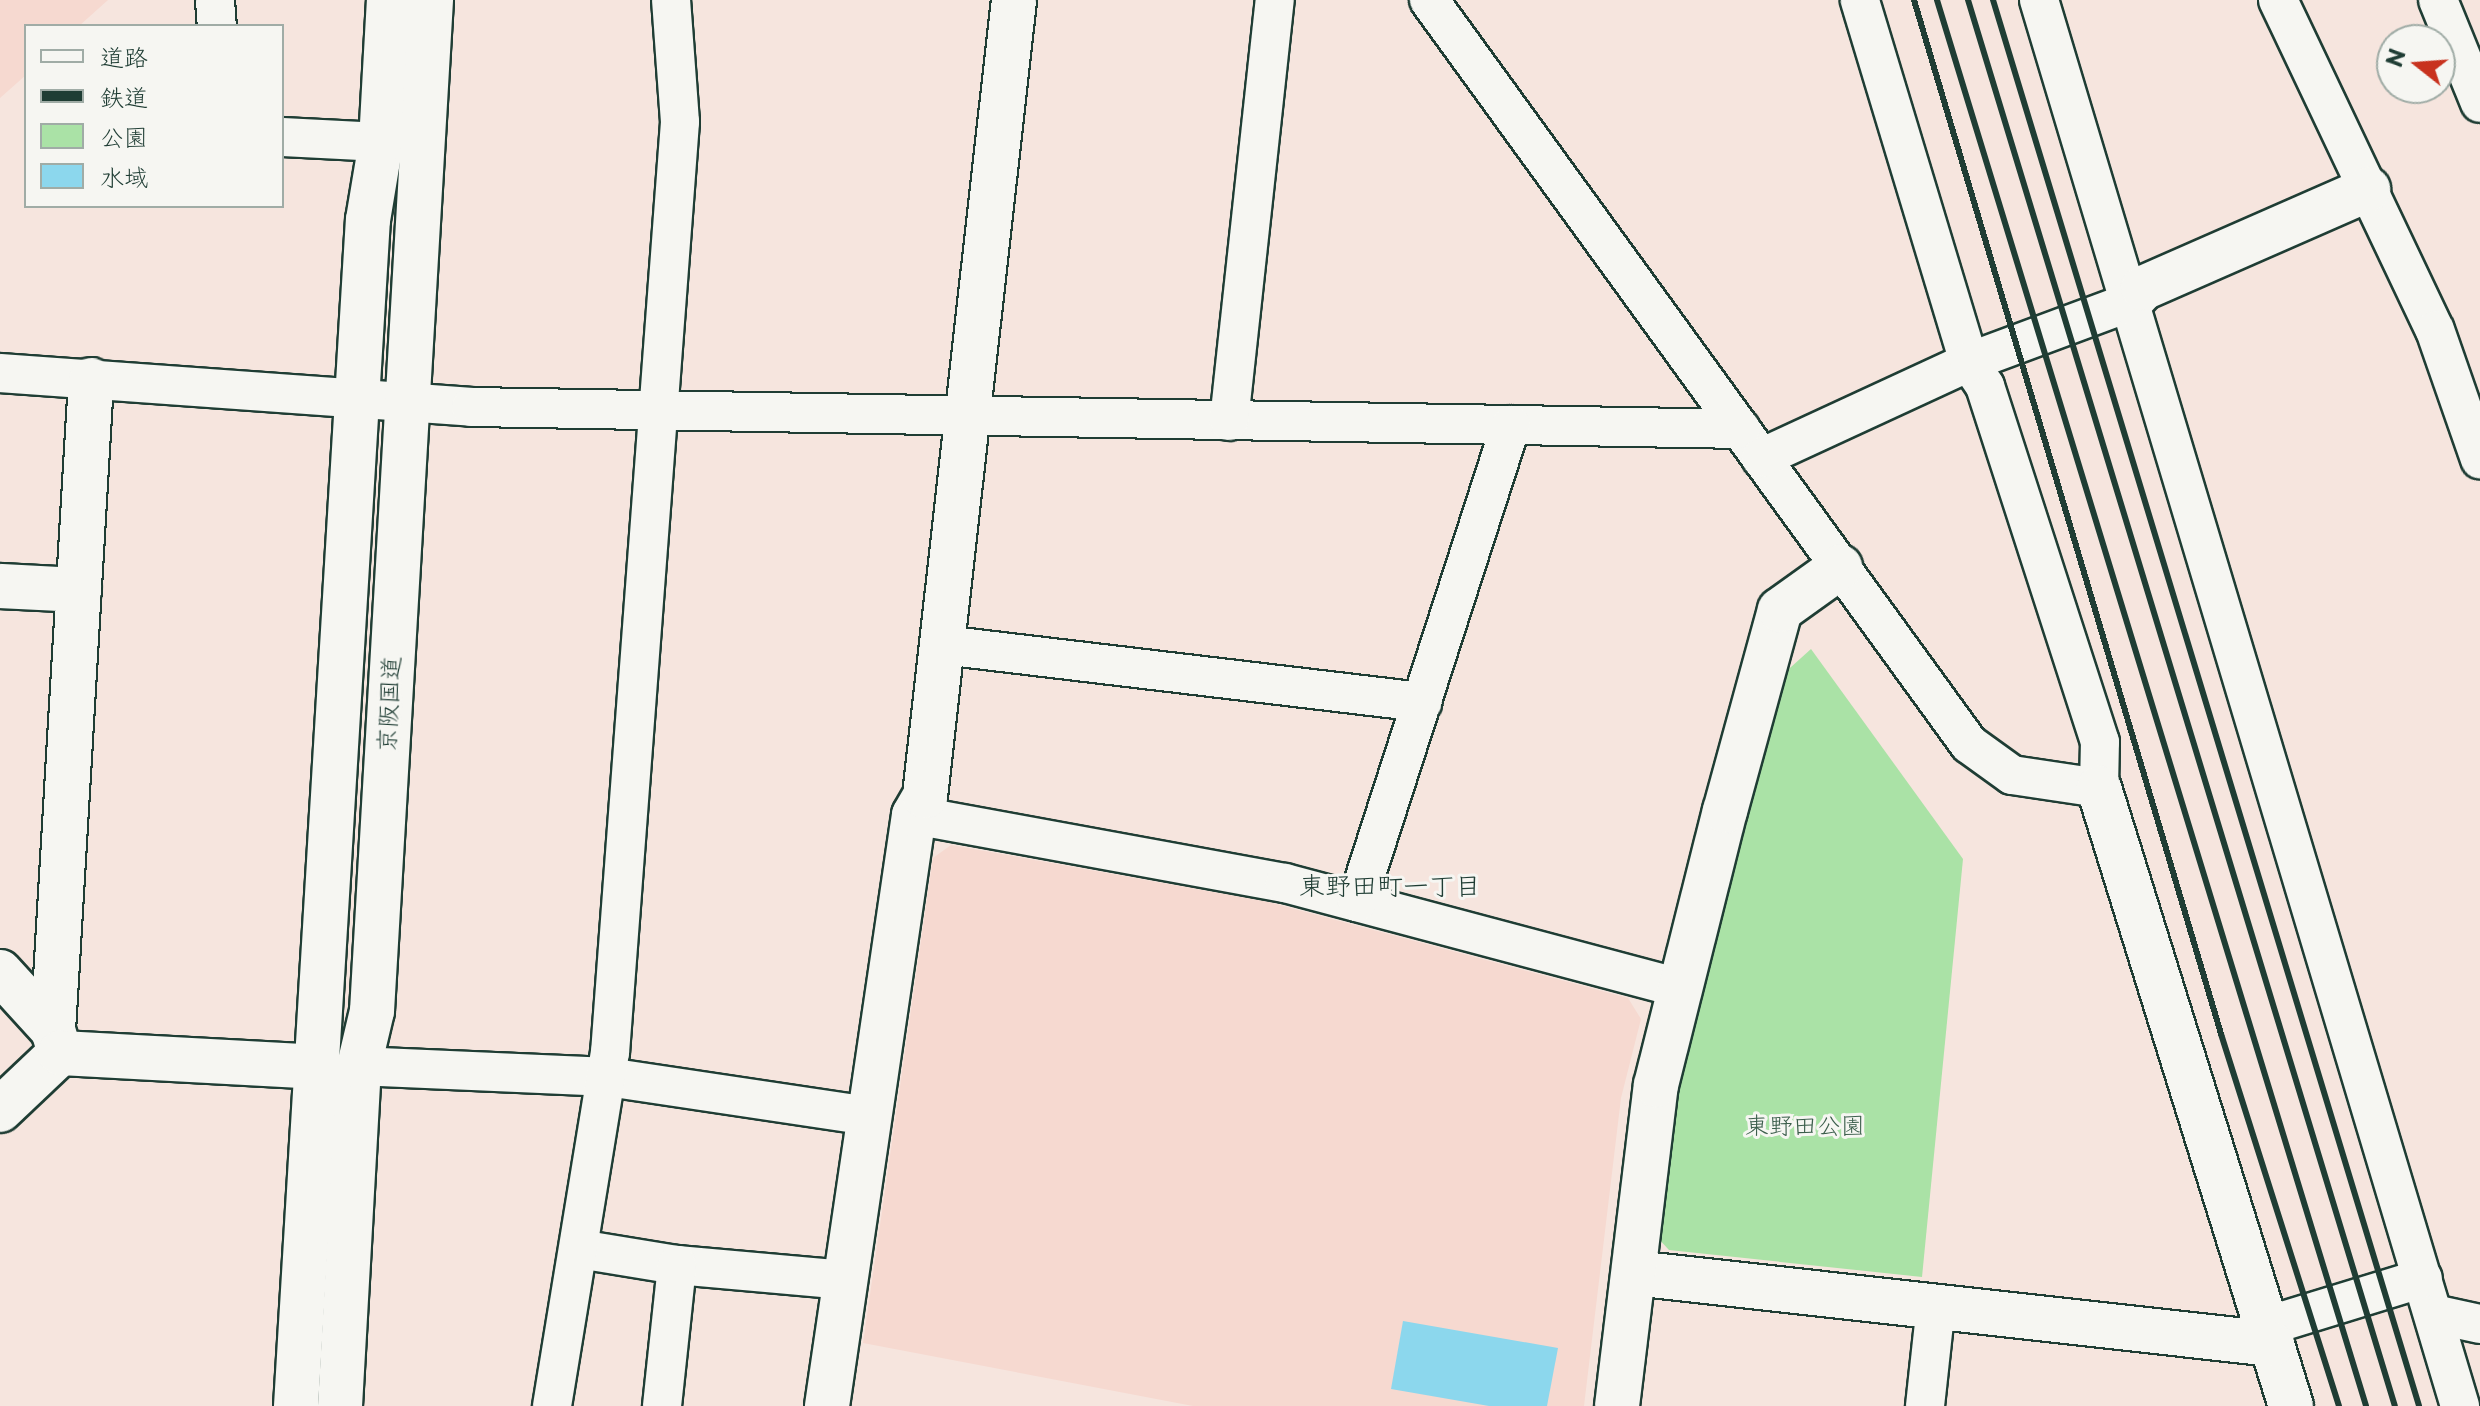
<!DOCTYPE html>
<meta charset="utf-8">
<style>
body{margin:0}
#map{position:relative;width:2480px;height:1406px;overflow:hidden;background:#f6e5de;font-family:"Playpen Sans","Klee One",sans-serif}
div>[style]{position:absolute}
.built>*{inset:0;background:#f6d9d0}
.green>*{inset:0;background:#aae2a6}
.water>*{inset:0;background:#8cd7ed}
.roads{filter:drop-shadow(2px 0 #1f3d34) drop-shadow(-2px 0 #1f3d34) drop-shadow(0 2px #1f3d34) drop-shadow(0 -2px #1f3d34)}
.minor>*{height:38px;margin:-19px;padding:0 19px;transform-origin:19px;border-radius:19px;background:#f6f6f2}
.tertiary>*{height:44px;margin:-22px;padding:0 22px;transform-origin:22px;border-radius:22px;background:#f6f6f2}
.trunk>*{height:44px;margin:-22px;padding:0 22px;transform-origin:22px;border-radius:22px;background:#f6f6f2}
.rail>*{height:6px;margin:-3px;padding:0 3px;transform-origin:3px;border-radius:3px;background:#1f3d34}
span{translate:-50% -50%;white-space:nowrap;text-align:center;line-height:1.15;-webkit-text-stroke:6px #f6f6f2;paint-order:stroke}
.street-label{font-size:24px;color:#1f3d34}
.park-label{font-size:24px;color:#3b5e4b}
.neighbourhood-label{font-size:26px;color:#1f3d34}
.legend{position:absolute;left:24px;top:24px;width:260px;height:184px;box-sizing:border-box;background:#f6f6f2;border:2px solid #a0aca6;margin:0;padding:10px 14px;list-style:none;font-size:24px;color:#1f3d34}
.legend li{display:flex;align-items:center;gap:16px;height:40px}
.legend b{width:40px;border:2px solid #a0aca6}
.north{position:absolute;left:2376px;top:24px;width:80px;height:80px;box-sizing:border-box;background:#f6f6f2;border:2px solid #a0aca6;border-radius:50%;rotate:287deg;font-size:22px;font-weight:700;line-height:32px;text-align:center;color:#1f3d34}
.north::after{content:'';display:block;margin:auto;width:28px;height:36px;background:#c8321e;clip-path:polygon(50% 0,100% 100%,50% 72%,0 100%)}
</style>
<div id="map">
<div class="built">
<div style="clip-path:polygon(0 0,108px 0,79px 26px,26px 26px,26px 75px,0 98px)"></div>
<div style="clip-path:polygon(951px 845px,1268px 902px,1628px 998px,1641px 1019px,1621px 1098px,1584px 1406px,1193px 1406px,863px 1343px,933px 858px)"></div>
</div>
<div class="green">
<div style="clip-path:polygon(1811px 649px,1963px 859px,1922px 1277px,1669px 1250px,1656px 1236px,1675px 1099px,1781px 676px)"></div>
</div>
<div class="water">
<div style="clip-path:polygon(1403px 1321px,1558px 1348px,1547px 1406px,1489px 1406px,1391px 1389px)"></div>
</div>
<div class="roads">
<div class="minor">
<div style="left:215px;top:0;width:26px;rotate:86deg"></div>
<div style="left:1429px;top:0;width:919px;rotate:54.03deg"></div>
<div style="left:1969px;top:744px;width:53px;rotate:35.8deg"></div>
<div style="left:2012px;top:775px;width:88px;rotate:8.5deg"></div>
<div style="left:2099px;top:788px;width:46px;rotate:-88.8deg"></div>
<div style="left:2100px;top:742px;width:374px;rotate:-107.9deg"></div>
<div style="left:1985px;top:386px;width:29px;rotate:-124deg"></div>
<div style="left:1969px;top:362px;width:378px;rotate:-106.8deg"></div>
<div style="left:2039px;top:0;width:1468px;rotate:73.33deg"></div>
<div style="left:2278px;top:0;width:365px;rotate:64.6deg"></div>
<div style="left:2435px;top:330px;width:137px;rotate:70.8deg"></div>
<div style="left:2438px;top:0;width:111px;rotate:67.8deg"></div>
<div style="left:282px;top:137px;width:99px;rotate:2.9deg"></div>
<div style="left:0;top:373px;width:472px;rotate:4.1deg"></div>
<div style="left:471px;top:407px;width:1270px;rotate:0.99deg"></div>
<div style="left:1229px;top:421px;width:424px;rotate:-83.8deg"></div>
<div style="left:1761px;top:458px;width:229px;rotate:-24.8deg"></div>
<div style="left:1969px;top:362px;width:172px;rotate:-20.4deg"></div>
<div style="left:943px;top:645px;width:483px;rotate:6.8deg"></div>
<div style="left:914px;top:815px;width:377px;rotate:10.4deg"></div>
<div style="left:1285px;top:883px;width:410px;rotate:14.9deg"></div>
<div style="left:1357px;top:902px;width:501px;rotate:-72.11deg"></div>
<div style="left:359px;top:1066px;width:249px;rotate:2.5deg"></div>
<div style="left:608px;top:1077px;width:265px;rotate:8.5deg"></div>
<div style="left:579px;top:1249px;width:99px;rotate:9.3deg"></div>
<div style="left:677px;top:1265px;width:169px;rotate:5.1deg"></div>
<div style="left:2434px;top:1314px;width:47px;rotate:12.3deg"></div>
<div style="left:2267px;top:1326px;width:163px;rotate:-17.1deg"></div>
<div style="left:552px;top:1406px;width:358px;rotate:-80.7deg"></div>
<div style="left:610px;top:1053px;width:934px;rotate:-85.7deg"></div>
<div style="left:680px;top:122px;width:122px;rotate:-94.2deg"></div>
<div style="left:662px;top:1406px;width:142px;rotate:-83.9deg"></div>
<div style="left:1925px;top:1406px;width:102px;rotate:-83.8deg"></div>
</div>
<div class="tertiary">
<div style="left:2130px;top:302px;width:19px;rotate:-47deg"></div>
<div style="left:2143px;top:288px;width:246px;rotate:-23.7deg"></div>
<div style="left:0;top:586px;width:79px;rotate:2.9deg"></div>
<div style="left:2099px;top:788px;width:647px;rotate:72.74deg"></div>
<div style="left:0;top:972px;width:79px;rotate:47.6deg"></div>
<div style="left:60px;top:1053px;width:24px;rotate:-107deg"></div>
<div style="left:53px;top:1030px;width:651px;rotate:-86.65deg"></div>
<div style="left:0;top:1110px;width:83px;rotate:-43.5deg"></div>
<div style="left:60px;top:1053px;width:257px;rotate:3.1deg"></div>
<div style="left:1634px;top:1273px;width:642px;rotate:6.35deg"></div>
<div style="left:827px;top:1406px;width:597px;rotate:-81.63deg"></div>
<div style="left:914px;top:815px;width:22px;rotate:-60deg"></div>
<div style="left:925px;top:796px;width:801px;rotate:-83.62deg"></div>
<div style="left:1617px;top:1406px;width:323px;rotate:-83.1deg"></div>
<div style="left:1656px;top:1085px;width:283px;rotate:-75.9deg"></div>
<div style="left:1725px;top:811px;width:208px;rotate:-74.7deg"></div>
<div style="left:1780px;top:610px;width:74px;rotate:-35.6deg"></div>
</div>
<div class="trunk">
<div style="left:296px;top:1406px;width:1188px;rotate:-86.53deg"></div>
<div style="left:368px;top:220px;width:79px;rotate:-80.5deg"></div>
<div style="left:381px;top:142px;width:142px;rotate:-86.8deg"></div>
<div style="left:340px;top:1406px;width:341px;rotate:-86.8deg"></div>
<div style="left:359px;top:1066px;width:57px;rotate:-76.7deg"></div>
<div style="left:372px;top:1011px;width:1013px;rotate:-86.66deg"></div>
</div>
</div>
<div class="rail">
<div style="left:1914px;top:0;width:1079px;rotate:73.46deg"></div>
<div style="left:2221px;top:1034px;width:390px;rotate:72.4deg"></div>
<div style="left:1937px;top:0;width:1470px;rotate:73.03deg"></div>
<div style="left:1968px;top:0;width:1469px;rotate:73.11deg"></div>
<div style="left:1993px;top:0;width:1469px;rotate:73.14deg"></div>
</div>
<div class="street-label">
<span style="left:388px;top:704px;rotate:-87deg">京阪国道</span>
</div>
<div class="park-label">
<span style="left:1805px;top:1125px">東野田公園</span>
</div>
<div class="neighbourhood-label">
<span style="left:1390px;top:885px">東野田町一丁目</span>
</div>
<ul class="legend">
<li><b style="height:10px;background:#f6f6f2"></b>道路</li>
<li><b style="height:10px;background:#1f3d34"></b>鉄道</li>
<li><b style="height:22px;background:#aae2a6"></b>公園</li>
<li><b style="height:22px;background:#8cd7ed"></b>水域</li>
</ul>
<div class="north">N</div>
</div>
